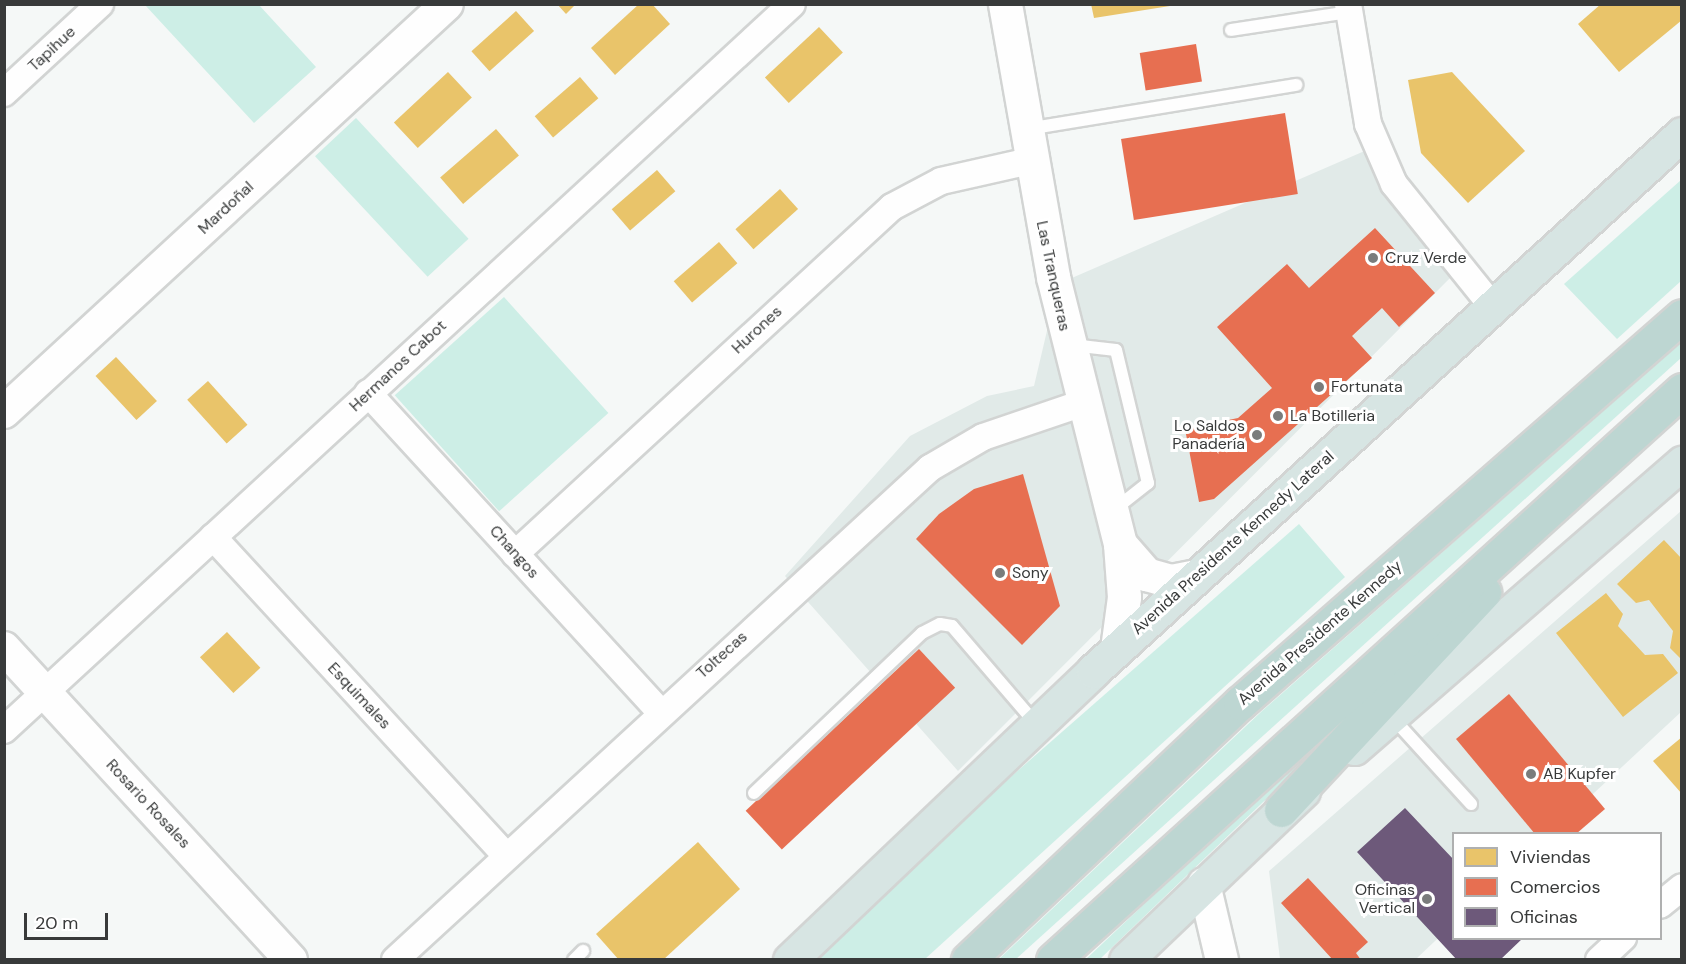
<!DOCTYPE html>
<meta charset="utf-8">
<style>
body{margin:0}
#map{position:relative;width:1686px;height:964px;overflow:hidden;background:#f5f8f7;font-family:"DM Sans",sans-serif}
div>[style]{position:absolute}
.built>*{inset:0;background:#e1eae8}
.green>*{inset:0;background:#cdeee6;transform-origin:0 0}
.homes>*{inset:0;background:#e9c46a;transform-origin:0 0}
.shops>*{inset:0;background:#e76f51;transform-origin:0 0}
.offices>*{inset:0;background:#6d597a}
.roads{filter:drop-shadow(2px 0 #d2d4d3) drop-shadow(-2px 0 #d2d4d3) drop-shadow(0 2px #d2d4d3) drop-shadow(0 -2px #d2d4d3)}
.service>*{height:12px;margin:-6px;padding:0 6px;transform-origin:6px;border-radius:6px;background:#fefefe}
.minor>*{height:26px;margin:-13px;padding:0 13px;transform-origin:13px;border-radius:13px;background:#fefefe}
.tertiary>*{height:32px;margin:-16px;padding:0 16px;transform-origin:16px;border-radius:16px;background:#fefefe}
.secondary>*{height:33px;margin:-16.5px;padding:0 16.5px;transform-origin:16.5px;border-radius:16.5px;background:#fefefe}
.primary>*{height:33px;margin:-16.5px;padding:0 16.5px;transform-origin:16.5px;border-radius:16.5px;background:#d7e5e3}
.motorway>*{height:33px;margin:-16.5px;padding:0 16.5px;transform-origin:16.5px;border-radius:16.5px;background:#bdd6d2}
.dots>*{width:16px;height:16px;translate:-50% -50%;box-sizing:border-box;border:3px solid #fff;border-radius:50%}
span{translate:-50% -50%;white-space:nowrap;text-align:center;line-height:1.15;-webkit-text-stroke:6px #fff;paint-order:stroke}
.street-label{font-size:16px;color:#383a3a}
.poi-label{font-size:16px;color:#383a3a}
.left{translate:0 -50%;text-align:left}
.right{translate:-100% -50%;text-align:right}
.frame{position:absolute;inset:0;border:6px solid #383a3a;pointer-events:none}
.legend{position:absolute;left:1452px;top:832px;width:210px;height:108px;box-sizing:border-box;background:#fff;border:2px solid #afb0b0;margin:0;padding:8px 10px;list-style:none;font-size:18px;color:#383a3a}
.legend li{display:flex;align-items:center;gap:12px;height:30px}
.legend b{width:30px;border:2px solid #afb0b0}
.scale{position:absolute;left:24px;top:913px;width:84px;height:27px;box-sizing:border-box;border:3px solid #383a3a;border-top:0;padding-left:8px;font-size:18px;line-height:21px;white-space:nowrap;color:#383a3a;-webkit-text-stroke:4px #fff;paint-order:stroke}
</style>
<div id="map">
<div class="built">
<div style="clip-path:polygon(1383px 143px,1466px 262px,958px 771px,785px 576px,910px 436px,987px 396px,1034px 386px,1058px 284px)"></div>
<div style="clip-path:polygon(1681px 511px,1681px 712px,1551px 833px,1454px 834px,1453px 924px,1416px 959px,1280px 959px,1269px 871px)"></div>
</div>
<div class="green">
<div style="clip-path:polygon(145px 5px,259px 5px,316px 67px,254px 123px)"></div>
<div style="left:356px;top:118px;width:165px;height:56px;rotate:47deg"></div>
<div style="clip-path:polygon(1681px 180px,1681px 281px,1617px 339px,1564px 284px)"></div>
<div style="left:504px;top:297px;width:156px;height:147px;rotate:48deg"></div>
<div style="clip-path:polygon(1681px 342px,1681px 358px,1016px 959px,999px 959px,1262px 711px)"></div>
<div style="clip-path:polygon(1299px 524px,1345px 577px,925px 959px,819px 959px,989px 796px)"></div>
<div style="clip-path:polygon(1316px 742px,1286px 780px,1100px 959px,1085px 960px)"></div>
</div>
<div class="homes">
<div style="clip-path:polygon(557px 4px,576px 4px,566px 14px)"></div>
<div style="clip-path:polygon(639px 4px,652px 4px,670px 24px,615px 75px,591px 48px)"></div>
<div style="clip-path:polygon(1091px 4px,1170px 4px,1170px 6px,1094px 18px)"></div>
<div style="clip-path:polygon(1601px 4px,1682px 4px,1682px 20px,1619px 72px,1578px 24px)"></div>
<div style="left:516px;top:11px;width:27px;height:60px;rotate:48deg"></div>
<div style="left:819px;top:27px;width:35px;height:74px;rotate:47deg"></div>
<div style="left:448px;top:72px;width:35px;height:74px;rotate:47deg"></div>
<div style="clip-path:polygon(1452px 72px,1525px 151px,1468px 203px,1421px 153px,1408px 80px)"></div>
<div style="left:580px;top:77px;width:28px;height:60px;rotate:49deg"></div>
<div style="left:496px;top:129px;width:35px;height:74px;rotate:49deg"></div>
<div style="left:657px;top:170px;width:28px;height:60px;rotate:49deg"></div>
<div style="left:780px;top:189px;width:27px;height:60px;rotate:48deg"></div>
<div style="left:719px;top:242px;width:28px;height:60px;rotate:49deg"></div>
<div style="left:116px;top:357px;width:60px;height:28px;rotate:47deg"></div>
<div style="left:208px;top:381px;width:59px;height:28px;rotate:48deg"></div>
<div style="clip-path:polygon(1664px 540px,1682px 559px,1682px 660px,1670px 648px,1673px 631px,1649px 600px,1636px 603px,1617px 584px)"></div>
<div style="clip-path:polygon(1606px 593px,1623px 614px,1618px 626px,1645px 655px,1663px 654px,1678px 673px,1623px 717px,1556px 633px)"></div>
<div style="left:227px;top:632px;width:49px;height:37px;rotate:47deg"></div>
<div style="clip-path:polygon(1682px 737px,1682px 794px,1653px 761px)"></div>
<div style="clip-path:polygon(698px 842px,740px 889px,663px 960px,619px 960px,596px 934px)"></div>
</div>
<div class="shops">
<div style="left:1196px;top:44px;width:38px;height:57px;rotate:81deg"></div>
<div style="left:1285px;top:113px;width:82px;height:166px;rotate:81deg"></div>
<div style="clip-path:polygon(1375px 228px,1435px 293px,1399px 327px,1382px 308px,1352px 336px,1372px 358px,1214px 499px,1199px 502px,1185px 429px,1238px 418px,1272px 388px,1217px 327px,1287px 264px,1309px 288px)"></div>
<div style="clip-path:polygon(1023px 474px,1060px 606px,1022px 645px,916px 539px,939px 514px,974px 489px)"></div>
<div style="left:919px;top:649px;width:53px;height:237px;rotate:47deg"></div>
<div style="clip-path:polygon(1509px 694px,1605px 809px,1576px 834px,1535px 834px,1456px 739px)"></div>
<div style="clip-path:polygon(1308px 878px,1368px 942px,1356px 953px,1361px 960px,1333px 960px,1281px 903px)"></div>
</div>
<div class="offices">
<div style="clip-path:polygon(1405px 808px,1454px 860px,1454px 938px,1523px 938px,1500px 960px,1457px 960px,1357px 852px)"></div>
</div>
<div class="roads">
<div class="service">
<div style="left:1231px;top:30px;width:119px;rotate:-8.7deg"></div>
<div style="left:1027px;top:129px;width:273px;rotate:-9.3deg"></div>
<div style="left:1072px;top:345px;width:44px;rotate:6.5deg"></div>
<div style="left:1116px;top:350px;width:137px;rotate:76.5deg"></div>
<div style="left:1148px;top:483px;width:42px;rotate:141.8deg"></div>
<div style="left:1391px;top:716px;width:119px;rotate:47.7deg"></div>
<div style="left:754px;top:793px;width:232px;rotate:-43.6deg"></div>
<div style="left:922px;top:633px;width:20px;rotate:-27deg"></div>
<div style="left:940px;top:624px;width:12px;rotate:9deg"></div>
<div style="left:952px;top:626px;width:129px;rotate:49.4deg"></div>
<div style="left:574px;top:960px;width:13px;rotate:-45deg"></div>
</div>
<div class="minor">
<div style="left:1348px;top:4px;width:122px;rotate:80.5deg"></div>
<div style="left:1368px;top:124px;width:65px;rotate:66.6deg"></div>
<div style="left:1394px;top:184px;width:156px;rotate:51.2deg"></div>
<div style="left:4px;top:93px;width:131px;rotate:-42.8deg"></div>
<div style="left:368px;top:393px;width:432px;rotate:47.5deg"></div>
<div style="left:213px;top:537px;width:433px;rotate:47.4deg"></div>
<div style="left:515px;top:554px;width:512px;rotate:-42.63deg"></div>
<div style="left:892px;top:207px;width:55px;rotate:-28deg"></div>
<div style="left:941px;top:181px;width:91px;rotate:-12.7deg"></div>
<div style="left:4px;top:730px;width:1071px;rotate:-42.65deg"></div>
<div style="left:1660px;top:905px;width:28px;rotate:-39deg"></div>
<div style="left:395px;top:960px;width:727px;rotate:-42.6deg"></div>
<div style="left:930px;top:468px;width:61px;rotate:-30.3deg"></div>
<div style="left:983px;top:437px;width:106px;rotate:-18.8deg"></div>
<div style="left:1599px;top:960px;width:33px;rotate:-43deg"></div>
</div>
<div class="tertiary">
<div style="left:4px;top:412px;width:602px;rotate:-42.64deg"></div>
<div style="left:4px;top:648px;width:424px;rotate:47.4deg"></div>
<div style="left:1204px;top:884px;width:78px;rotate:76.7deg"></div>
</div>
<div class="secondary">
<div style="left:1005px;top:4px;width:277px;rotate:80deg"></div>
<div style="left:1053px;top:277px;width:275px;rotate:75.9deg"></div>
<div style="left:1120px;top:544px;width:53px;rotate:85.7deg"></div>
<div style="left:1124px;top:597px;width:52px;rotate:97.7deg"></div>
<div style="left:1120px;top:544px;width:40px;rotate:49deg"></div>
<div style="left:1146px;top:574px;width:26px;rotate:16deg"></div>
<div style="left:1171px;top:581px;width:26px;rotate:-11deg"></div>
</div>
<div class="primary">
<div style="left:1354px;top:748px;width:435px;rotate:-41deg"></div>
<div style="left:790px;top:960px;width:419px;rotate:-43.6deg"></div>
<div style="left:1093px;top:671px;width:797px;rotate:-42.36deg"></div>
<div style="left:1126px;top:960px;width:245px;rotate:-43.7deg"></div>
</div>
<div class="motorway">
<div style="left:1281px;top:810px;width:298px;rotate:-47deg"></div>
<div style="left:968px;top:960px;width:374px;rotate:-43.4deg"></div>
<div style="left:1240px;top:703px;width:587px;rotate:-41.2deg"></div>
<div style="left:1053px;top:960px;width:849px;rotate:-42.18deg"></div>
</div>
</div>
<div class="dots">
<div style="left:1373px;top:258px;background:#7a7c7c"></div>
<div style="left:1319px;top:387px;background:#7a7c7c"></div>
<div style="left:1278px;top:416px;background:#7a7c7c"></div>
<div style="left:1257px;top:435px;background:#7a7c7c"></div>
<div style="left:1000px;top:573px;background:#7a7c7c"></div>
<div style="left:1531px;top:774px;background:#7a7c7c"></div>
<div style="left:1427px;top:899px;background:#7a7c7c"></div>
</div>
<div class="street-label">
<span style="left:52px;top:49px;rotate:-43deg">Tapihue</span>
<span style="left:226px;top:208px;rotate:-43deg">Mardoñal</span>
<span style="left:1053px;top:276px;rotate:78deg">Las Tranqueras</span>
<span style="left:757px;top:330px;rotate:-43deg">Hurones</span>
<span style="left:398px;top:366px;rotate:-43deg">Hermanos Cabot</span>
<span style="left:1233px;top:543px;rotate:-42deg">Avenida Presidente Kennedy Lateral</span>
<span style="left:514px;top:552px;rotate:48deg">Changos</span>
<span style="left:1320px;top:633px;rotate:-41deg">Avenida Presidente Kennedy</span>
<span style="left:722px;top:655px;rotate:-42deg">Toltecas</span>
<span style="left:359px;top:696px;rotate:47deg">Esquimales</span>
<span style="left:148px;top:804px;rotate:47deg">Rosario Rosales</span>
</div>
<div class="poi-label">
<span class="left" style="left:1385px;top:258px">Cruz Verde</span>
<span class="left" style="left:1331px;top:387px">Fortunata</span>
<span class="left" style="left:1290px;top:416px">La Botilleria</span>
<span class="right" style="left:1245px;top:435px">Lo Saldos<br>Panadería</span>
<span class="left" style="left:1012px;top:573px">Sony</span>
<span class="left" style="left:1543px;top:774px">AB Kupfer</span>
<span class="right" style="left:1415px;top:899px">Oficinas<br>Vertical</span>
</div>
<div class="frame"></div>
<ul class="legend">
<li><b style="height:16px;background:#e9c46a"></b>Viviendas</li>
<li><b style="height:16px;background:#e76f51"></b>Comercios</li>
<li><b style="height:16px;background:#6d597a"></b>Oficinas</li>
</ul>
<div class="scale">20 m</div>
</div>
